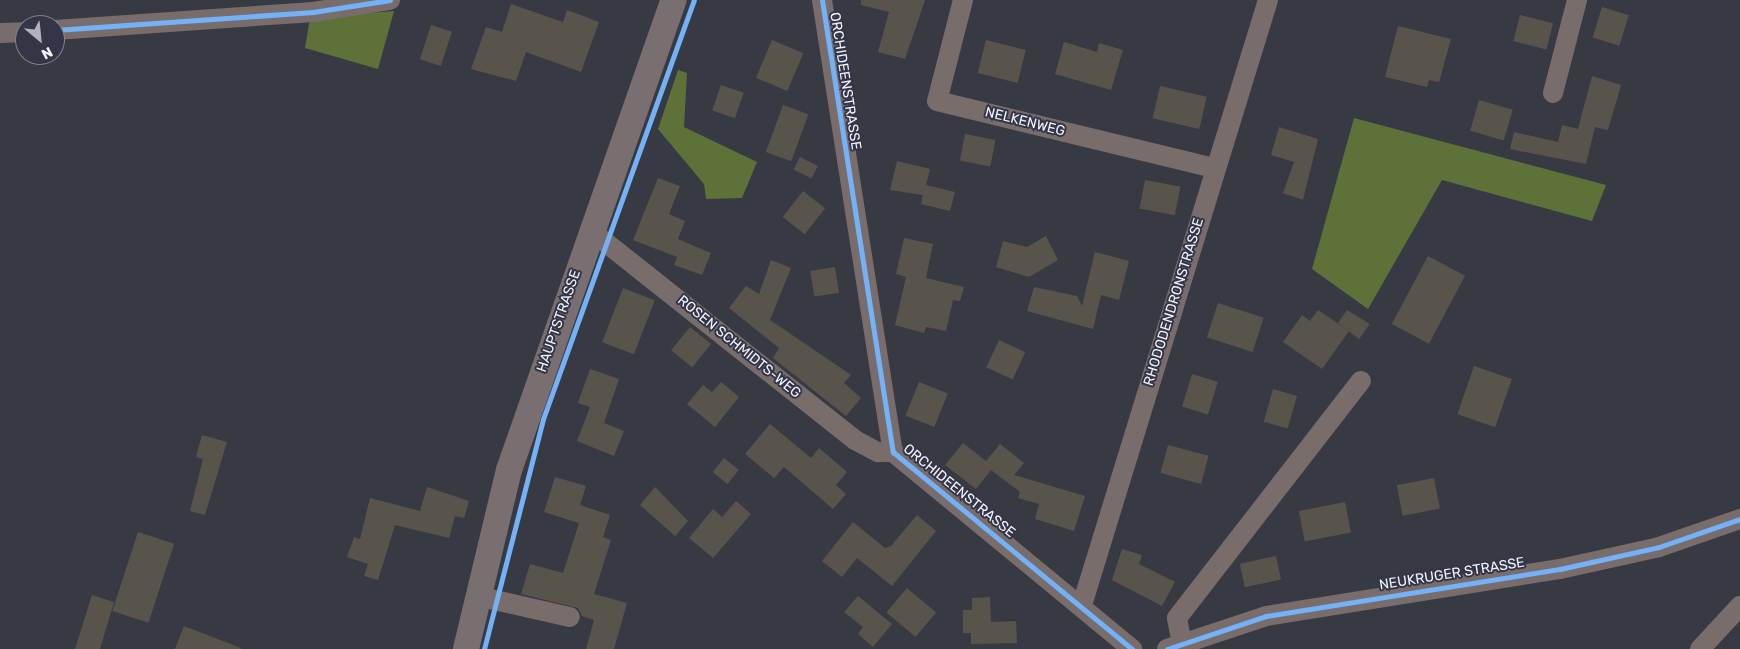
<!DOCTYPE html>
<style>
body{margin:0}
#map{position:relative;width:1740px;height:649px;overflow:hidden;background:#383a43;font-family:Rubik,sans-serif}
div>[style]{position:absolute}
.forest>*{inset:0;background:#5d7139}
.building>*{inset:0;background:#59544b;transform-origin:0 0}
.minor>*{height:20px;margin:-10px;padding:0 10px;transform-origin:10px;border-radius:10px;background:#796d6c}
.major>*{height:26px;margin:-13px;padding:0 13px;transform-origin:13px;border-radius:13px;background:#796f71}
.cycleway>*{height:5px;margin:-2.5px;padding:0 2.5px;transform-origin:2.5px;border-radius:2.5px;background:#73b2f8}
span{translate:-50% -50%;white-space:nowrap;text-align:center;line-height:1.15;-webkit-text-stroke:4px #343647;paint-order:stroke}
.street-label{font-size:14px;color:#f1f3fe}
.north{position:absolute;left:15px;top:15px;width:50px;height:50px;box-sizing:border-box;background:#343647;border:1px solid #808290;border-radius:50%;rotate:152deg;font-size:14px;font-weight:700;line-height:20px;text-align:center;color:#f1f3fe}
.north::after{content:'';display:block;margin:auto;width:18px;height:22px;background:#b0b2bd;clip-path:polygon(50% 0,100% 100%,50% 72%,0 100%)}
</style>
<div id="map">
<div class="forest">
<div style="clip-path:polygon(394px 11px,378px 69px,305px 48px,310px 18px)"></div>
<div style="clip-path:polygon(678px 70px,687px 73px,684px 127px,757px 162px,742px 198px,706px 199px,704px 184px,658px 129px)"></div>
<div style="clip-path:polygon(1354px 118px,1606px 185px,1592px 221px,1442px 180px,1368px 309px,1312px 269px)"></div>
</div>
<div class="building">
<div style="clip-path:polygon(861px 0,925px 0,905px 59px,878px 52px,889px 12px,861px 5px)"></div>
<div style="clip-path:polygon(511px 4px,563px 22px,567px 10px,599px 22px,581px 72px,526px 52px,516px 81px,471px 69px,486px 27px,502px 32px)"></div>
<div style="left:1602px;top:7px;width:28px;height:32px;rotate:17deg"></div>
<div style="left:1520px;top:15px;width:34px;height:27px;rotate:14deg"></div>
<div style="left:431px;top:25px;width:22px;height:36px;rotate:18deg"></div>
<div style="clip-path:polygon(1398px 26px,1451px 39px,1439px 82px,1429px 80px,1427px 87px,1385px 77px)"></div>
<div style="left:772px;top:40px;width:34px;height:41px;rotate:23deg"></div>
<div style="left:986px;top:40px;width:41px;height:34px;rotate:14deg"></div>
<div style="clip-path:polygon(1064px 42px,1097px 52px,1099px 43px,1123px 50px,1111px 90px,1055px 74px)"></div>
<div style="clip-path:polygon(1592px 76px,1621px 85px,1608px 130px,1595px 127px,1586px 164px,1510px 149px,1514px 132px,1558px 142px,1562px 125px,1578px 129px)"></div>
<div style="left:721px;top:85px;width:24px;height:27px;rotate:19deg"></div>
<div style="left:1160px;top:86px;width:48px;height:33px;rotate:13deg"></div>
<div style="left:1479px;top:100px;width:35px;height:32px;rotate:16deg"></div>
<div style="left:783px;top:105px;width:27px;height:50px;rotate:20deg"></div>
<div style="clip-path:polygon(1279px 127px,1318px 139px,1303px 200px,1283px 193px,1294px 162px,1271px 155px)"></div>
<div style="left:965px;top:134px;width:31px;height:27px;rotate:11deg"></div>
<div style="left:800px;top:157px;width:20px;height:14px;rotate:27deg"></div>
<div style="clip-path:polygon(897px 161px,930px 169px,926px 185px,955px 192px,950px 211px,921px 204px,923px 195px,890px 190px)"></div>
<div style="clip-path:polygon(658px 178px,680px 186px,669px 214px,685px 221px,678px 239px,711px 253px,702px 275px,674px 265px,677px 257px,633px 240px)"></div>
<div style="left:1145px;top:180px;width:36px;height:29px;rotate:11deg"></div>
<div style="left:803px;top:191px;width:28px;height:33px;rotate:38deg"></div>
<div style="clip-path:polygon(1046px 236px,1058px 260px,1029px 277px,996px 267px,1003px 241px,1027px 247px)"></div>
<div style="clip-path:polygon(904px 238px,933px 244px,926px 278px,964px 287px,960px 301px,953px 300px,946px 331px,926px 327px,924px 333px,895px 325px,906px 277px,896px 274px)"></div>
<div style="clip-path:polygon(1095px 252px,1129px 261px,1119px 300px,1101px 295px,1093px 329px,1027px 311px,1034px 287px,1077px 296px,1082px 306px)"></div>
<div style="left:1428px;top:256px;width:42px;height:77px;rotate:28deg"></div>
<div style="clip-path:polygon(771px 260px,791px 268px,770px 320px,851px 375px,844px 383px,861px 398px,846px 416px,773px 358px,779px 348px,729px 308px,746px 286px,759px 294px)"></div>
<div style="left:835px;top:267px;width:26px;height:25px;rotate:81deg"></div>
<div style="left:623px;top:288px;width:34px;height:58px;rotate:21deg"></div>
<div style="left:1218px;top:303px;width:48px;height:36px;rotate:18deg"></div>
<div style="clip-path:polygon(1318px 310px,1349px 331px,1322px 369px,1283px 342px,1302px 315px,1310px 321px)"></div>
<div style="clip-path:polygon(1347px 310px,1370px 324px,1359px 339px,1338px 323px)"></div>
<div style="left:690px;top:327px;width:27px;height:30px;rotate:39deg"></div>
<div style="left:999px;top:340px;width:29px;height:30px;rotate:25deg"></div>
<div style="left:1474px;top:366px;width:40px;height:51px;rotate:19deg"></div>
<div style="clip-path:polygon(590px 369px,619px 379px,604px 423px,624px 431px,614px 456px,577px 441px,590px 407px,578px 403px)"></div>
<div style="left:1192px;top:374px;width:27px;height:34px;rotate:17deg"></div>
<div style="clip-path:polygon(721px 382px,739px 397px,715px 427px,687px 404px,703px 385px,712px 392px)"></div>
<div style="left:919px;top:382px;width:31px;height:36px;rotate:22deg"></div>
<div style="left:1273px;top:389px;width:25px;height:34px;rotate:16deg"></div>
<div style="clip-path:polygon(770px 424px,811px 458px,819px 448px,847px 472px,836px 485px,846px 494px,833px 509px,784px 467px,774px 478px,745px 454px)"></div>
<div style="clip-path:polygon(202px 435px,227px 442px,205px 515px,190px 511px,203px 459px,196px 457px)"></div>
<div style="clip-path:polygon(963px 443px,986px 461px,1000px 444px,1024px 463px,1014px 475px,1085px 496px,1074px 531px,1035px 519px,1039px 504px,1018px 498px,1020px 492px,991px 470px,976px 489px,945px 465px)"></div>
<div style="left:1168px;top:445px;width:42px;height:29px;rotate:15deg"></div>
<div style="left:724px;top:458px;width:19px;height:18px;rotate:39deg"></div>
<div style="clip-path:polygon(555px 477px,586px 486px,580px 505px,610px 515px,603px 537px,611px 540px,594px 594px,627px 603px,614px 649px,586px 649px,594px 620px,582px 616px,578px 608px,521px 594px,530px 564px,563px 573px,579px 523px,544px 512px)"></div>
<div style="left:1434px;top:478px;width:31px;height:38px;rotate:79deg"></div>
<div style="clip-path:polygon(427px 487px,469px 501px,464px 518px,455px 516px,449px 538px,395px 525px,378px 580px,364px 576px,368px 564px,347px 557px,354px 537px,360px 539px,370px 498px,420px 511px)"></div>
<div style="clip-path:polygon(655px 487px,688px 521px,675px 536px,640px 505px)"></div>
<div style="clip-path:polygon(736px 501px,751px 514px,713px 558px,689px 538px,713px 509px,722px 517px)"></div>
<div style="left:1345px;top:502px;width:31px;height:47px;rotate:79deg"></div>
<div style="clip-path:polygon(917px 515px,936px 531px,892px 586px,857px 558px,842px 577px,822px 561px,853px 522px,885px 548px,891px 546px)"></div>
<div style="left:138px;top:532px;width:38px;height:83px;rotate:18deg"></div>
<div style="clip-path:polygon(1122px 549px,1142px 555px,1139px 564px,1175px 582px,1162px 606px,1112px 580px)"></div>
<div style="left:1276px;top:556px;width:24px;height:37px;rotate:78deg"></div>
<div style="left:907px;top:588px;width:38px;height:32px;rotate:40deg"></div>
<div style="clip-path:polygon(92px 595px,114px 602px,100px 649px,75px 649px)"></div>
<div style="clip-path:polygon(858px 596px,892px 624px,873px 647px,858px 634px,863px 627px,844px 612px)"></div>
<div style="clip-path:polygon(990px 597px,991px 622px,1016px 621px,1017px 643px,971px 644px,971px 633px,963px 633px,963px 610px,972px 610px,972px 598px)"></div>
<div style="clip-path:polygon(184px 626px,241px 648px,240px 649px,175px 649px)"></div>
</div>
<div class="minor">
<div style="left:822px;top:0;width:458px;rotate:81.1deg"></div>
<div style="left:893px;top:452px;width:310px;rotate:39.5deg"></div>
<div style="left:963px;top:0;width:104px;rotate:104.4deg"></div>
<div style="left:937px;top:101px;width:286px;rotate:13.6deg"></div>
<div style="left:55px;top:30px;width:259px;rotate:-4deg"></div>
<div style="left:313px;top:12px;width:78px;rotate:-8.9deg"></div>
<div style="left:0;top:33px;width:25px;rotate:-2deg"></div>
<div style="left:1553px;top:93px;width:96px;rotate:-75.5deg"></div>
<div style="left:590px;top:230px;width:338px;rotate:38.4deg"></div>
<div style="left:855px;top:440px;width:26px;rotate:28deg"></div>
<div style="left:878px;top:452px;width:15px"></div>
<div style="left:477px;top:596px;width:95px;rotate:12.7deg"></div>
<div style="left:1082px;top:605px;width:633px;rotate:-72.91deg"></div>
<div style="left:1182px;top:644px;width:26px;rotate:-101deg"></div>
<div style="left:1177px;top:618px;width:300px;rotate:-52.2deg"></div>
<div style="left:1167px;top:649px;width:104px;rotate:-18.4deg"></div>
<div style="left:1266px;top:616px;width:298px;rotate:-9.1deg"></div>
<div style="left:1560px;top:569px;width:101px;rotate:-12.5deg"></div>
<div style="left:1659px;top:547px;width:86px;rotate:-19.1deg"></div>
<div style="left:1700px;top:649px;width:59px;rotate:-47.1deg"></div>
</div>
<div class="major">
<div style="left:466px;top:649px;width:184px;rotate:-76.5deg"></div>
<div style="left:509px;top:470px;width:498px;rotate:-70.7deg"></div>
</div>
<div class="cycleway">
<div style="left:822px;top:0;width:458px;rotate:81.1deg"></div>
<div style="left:893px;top:452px;width:310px;rotate:39.5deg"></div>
<div style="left:55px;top:30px;width:259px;rotate:-4deg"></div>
<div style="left:313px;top:12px;width:78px;rotate:-8.9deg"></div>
<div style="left:484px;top:649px;width:237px;rotate:-75.6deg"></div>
<div style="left:543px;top:419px;width:445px;rotate:-70.2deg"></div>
<div style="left:1167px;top:649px;width:104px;rotate:-18.4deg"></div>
<div style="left:1266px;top:616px;width:298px;rotate:-9.1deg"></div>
<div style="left:1560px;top:569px;width:101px;rotate:-12.5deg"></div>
<div style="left:1659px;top:547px;width:86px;rotate:-19.1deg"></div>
</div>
<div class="street-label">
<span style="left:845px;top:81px;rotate:81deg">ORCHIDEENSTRASSE</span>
<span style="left:1025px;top:122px;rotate:14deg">NELKENWEG</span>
<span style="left:1174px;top:302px;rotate:-73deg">RHODODENDRONSTRASSE</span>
<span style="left:559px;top:321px;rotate:-71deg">HAUPTSTRASSE</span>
<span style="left:739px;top:347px;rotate:39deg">ROSEN SCHMIDTS-WEG</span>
<span style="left:959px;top:491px;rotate:39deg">ORCHIDEENSTRASSE</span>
<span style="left:1452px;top:574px;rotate:-9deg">NEUKRUGER STRASSE</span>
</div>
<div class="north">N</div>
</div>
